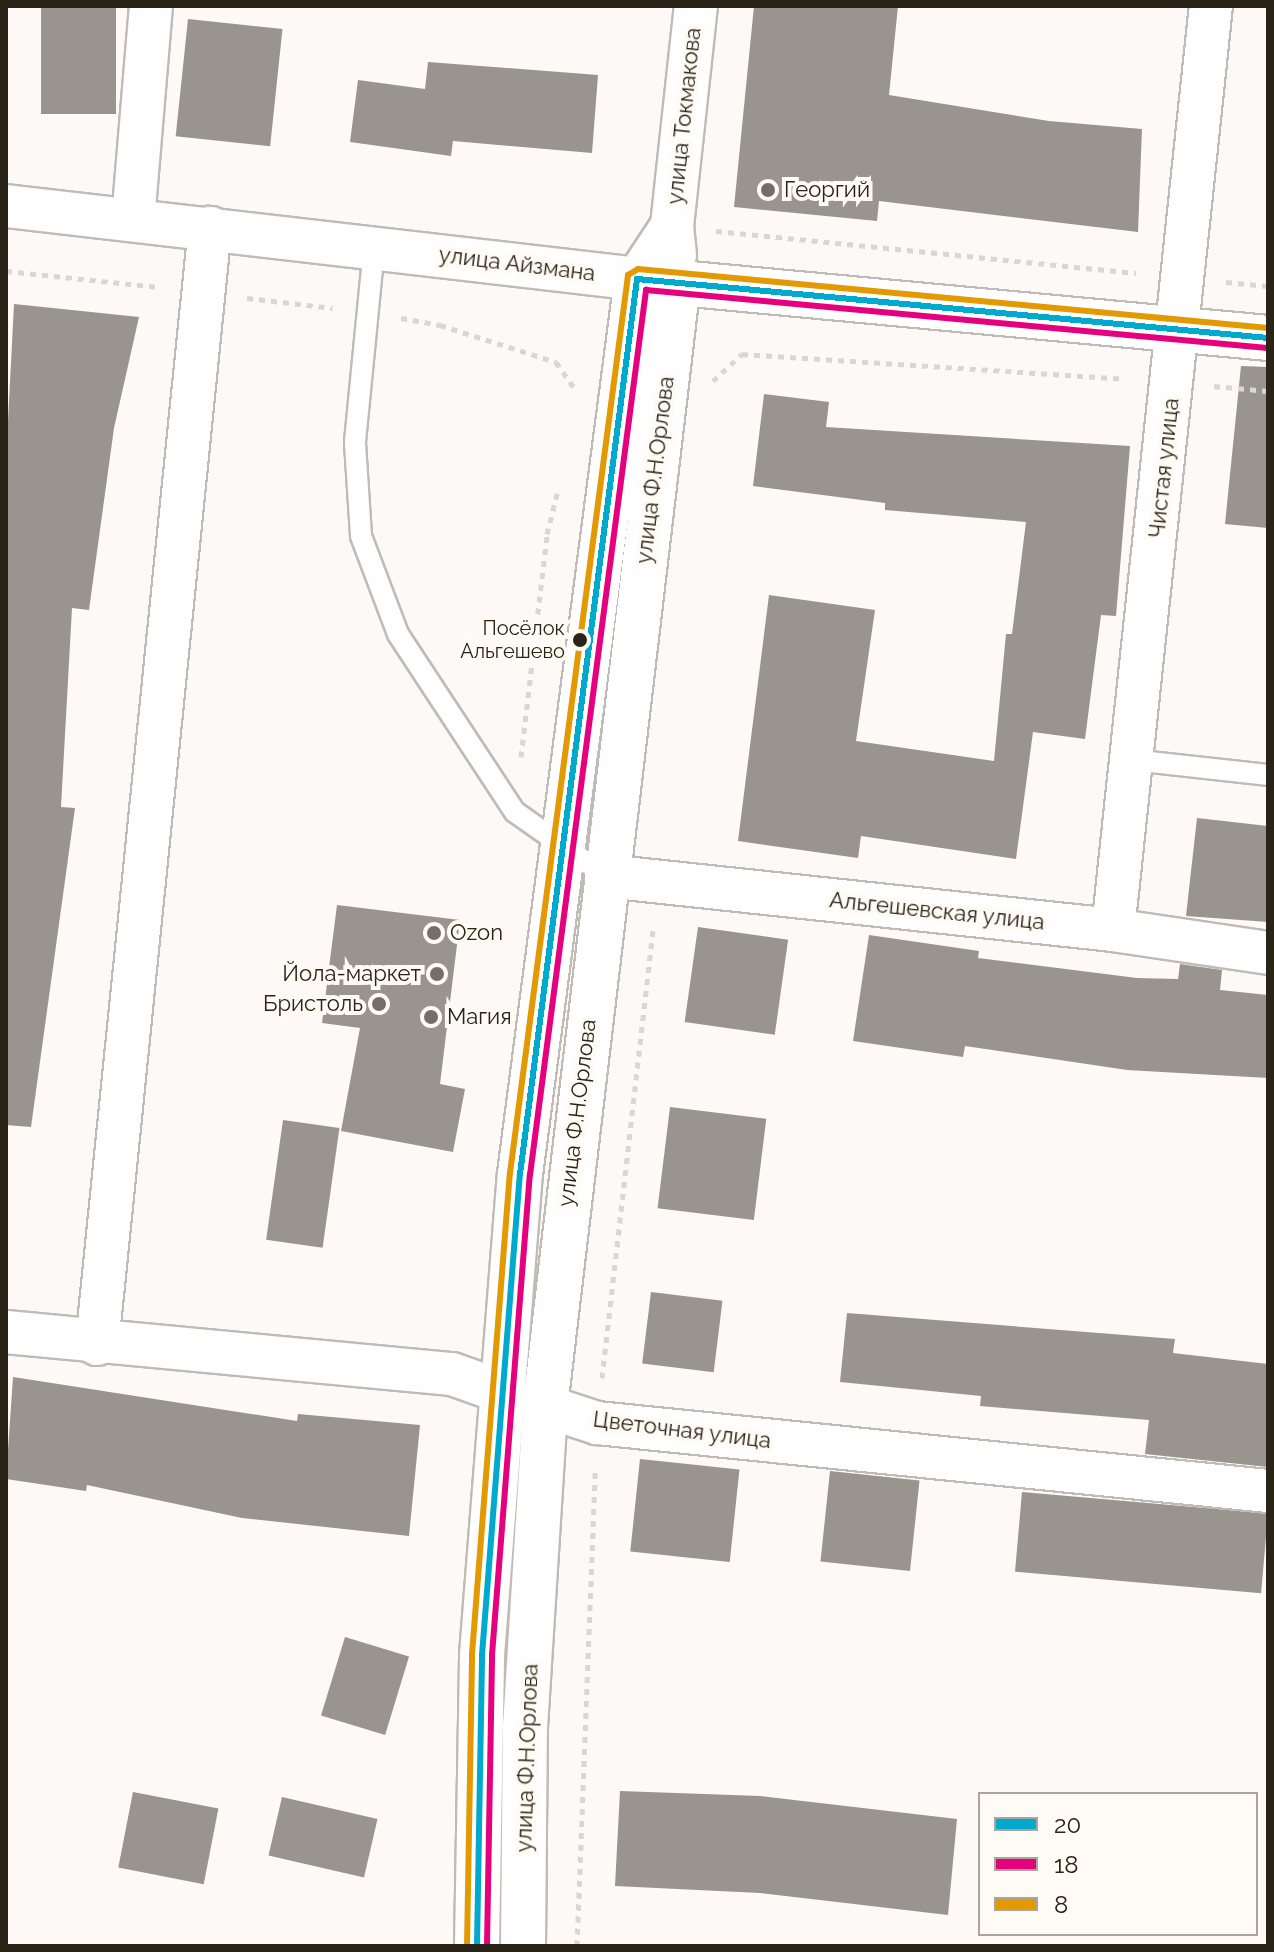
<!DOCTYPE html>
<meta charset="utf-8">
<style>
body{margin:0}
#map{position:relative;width:1274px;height:1952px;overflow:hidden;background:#fcf9f6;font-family:Raleway,sans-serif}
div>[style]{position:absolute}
.building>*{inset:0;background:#99948e;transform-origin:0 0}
.path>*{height:5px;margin-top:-2.5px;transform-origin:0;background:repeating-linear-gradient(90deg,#d7d7d6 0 6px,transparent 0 12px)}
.roads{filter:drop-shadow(2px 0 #c0bbb5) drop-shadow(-2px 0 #c0bbb5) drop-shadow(0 2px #c0bbb5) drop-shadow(0 -2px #c0bbb5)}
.service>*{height:20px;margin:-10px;padding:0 10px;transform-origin:10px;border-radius:10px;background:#fffefe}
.minor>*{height:42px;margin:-21px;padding:0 21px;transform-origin:21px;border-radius:21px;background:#fffefe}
.tertiary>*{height:44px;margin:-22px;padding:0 22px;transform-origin:22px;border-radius:22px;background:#fffefe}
.bus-1>*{height:6px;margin:-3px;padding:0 3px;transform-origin:3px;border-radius:3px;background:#00a9ce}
.bus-2>*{height:6px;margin:-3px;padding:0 3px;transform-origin:3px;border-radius:3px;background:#e5007d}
.bus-3>*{height:6px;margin:-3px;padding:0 3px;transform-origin:3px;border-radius:3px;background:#e29902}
.dots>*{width:22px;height:22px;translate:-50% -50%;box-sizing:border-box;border:4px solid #fefaf4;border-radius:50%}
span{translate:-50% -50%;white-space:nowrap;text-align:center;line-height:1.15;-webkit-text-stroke:8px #fefaf4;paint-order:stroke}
.bus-label{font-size:20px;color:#2a2418}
.right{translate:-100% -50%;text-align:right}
.street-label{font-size:22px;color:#2a2418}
.poi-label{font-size:22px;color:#2a2418}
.left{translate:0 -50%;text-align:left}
.frame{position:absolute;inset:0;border:8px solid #2a2418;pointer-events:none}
.legend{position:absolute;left:978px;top:1792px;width:280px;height:144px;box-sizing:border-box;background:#fefaf4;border:2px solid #a9a49c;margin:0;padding:10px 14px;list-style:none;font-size:24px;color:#2a2418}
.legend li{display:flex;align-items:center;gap:16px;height:40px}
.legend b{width:40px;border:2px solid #a9a49c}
</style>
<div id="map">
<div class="building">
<div style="left:41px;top:6px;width:75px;height:108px"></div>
<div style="clip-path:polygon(754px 6px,898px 6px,889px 95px,1049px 121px,1142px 129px,1138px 232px,879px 201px,877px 221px,734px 207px)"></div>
<div style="left:188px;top:19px;width:95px;height:118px;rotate:6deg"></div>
<div style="clip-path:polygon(428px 62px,598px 75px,592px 153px,453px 141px,451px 156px,350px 142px,358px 80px,425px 89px)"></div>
<div style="clip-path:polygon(14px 304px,139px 317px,114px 428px,89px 610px,72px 608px,61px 807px,75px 808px,31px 1127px,6px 1125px,6px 460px)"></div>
<div style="clip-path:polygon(1241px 366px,1268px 367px,1268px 528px,1225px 524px)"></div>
<div style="clip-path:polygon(764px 394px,829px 402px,826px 427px,1130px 446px,1116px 616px,1101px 615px,1085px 739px,1033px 732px,1016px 859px,861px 836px,858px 858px,738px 841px,769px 595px,875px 610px,856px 741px,994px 761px,1006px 634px,1012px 634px,1026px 522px,885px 510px,885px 503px,753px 486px)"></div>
<div style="clip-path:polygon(1197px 818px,1268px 826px,1268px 922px,1186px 916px)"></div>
<div style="clip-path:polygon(337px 905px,460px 920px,440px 1084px,465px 1089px,453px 1152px,341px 1131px,360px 1028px,322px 1023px)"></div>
<div style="left:698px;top:927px;width:91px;height:96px;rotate:8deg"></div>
<div style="clip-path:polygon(869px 935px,979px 951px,978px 958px,1137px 978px,1178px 979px,1180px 964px,1222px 970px,1220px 990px,1268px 995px,1268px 1078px,1127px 1070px,965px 1046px,963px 1057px,853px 1041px)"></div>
<div style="left:670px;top:1107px;width:97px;height:102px;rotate:7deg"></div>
<div style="left:283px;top:1120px;width:57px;height:121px;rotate:8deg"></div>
<div style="left:651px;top:1292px;width:72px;height:72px;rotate:7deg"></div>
<div style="clip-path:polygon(847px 1313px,1175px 1339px,1173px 1353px,1268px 1364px,1268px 1467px,1145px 1454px,1149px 1420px,980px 1406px,981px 1396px,840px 1382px)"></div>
<div style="clip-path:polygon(13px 1377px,297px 1421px,298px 1414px,420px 1425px,409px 1536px,242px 1518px,87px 1485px,86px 1491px,6px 1479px)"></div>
<div style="left:640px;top:1459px;width:100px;height:93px;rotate:6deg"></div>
<div style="left:830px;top:1471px;width:90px;height:91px;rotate:6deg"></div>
<div style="left:1022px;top:1492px;width:247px;height:80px;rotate:5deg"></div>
<div style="left:345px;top:1637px;width:67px;height:82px;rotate:17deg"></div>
<div style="clip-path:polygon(620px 1791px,760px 1796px,957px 1819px,948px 1915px,760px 1893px,615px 1886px)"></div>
<div style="left:133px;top:1792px;width:87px;height:77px;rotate:11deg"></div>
<div style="left:282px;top:1797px;width:98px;height:60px;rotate:13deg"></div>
</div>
<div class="path">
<div style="left:716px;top:231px;width:422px;rotate:5.7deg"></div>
<div style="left:6px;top:271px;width:152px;rotate:6deg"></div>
<div style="left:1226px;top:282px;width:42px;rotate:5.4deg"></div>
<div style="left:247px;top:298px;width:86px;rotate:6.7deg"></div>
<div style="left:401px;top:318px;width:40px;rotate:10deg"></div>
<div style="left:440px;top:325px;width:122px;rotate:17.7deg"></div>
<div style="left:556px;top:362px;width:33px;rotate:55deg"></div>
<div style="left:713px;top:381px;width:40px;rotate:-43deg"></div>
<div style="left:742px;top:354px;width:383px;rotate:3.7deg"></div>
<div style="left:1214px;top:386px;width:54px;rotate:5.3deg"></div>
<div style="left:521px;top:757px;width:225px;rotate:-83.3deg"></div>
<div style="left:547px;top:534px;width:45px;rotate:-76deg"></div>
<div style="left:602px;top:1378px;width:454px;rotate:-83.5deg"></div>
<div style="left:577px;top:1946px;width:479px;rotate:-87.8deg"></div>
</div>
<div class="roads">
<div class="service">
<div style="left:374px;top:248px;width:196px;rotate:95.6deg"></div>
<div style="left:355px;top:443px;width:93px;rotate:86.3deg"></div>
<div style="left:361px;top:536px;width:105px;rotate:69.3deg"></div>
<div style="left:398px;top:634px;width:213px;rotate:56.7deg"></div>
<div style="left:515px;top:812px;width:111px;rotate:35.1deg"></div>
<div style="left:1132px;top:760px;width:137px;rotate:6.3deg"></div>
</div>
<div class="minor">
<div style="left:6px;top:206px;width:635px;rotate:6.6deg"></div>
<div style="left:637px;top:279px;width:64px;rotate:-56.6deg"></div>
<div style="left:133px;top:220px;width:215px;rotate:-85.2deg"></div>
<div style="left:675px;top:255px;width:29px;rotate:-96deg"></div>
<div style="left:672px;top:226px;width:221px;rotate:-83.8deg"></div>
<div style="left:606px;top:876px;width:510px;rotate:6.08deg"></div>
<div style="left:1113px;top:930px;width:157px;rotate:8.4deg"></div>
<div style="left:1113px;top:930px;width:929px;rotate:-83.95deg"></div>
<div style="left:6px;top:1332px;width:448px;rotate:5.4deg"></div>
<div style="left:452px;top:1374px;width:54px;rotate:19.4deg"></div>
<div style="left:97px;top:1344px;width:1122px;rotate:-84.22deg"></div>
<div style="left:545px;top:1406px;width:55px;rotate:18.1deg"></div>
<div style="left:597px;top:1423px;width:674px;rotate:5.79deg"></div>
</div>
<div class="tertiary">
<div style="left:477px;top:1946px;width:291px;rotate:-89deg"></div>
<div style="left:482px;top:1655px;width:482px;rotate:-85.5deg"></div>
<div style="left:520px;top:1174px;width:903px;rotate:-82.55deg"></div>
<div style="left:637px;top:279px;width:634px;rotate:5.34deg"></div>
<div style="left:523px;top:1946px;width:219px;rotate:-89.5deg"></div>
<div style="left:525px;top:1727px;width:322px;rotate:-86.4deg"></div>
<div style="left:545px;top:1406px;width:1131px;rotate:-83.25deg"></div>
</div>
</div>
<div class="bus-1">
<div style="left:477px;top:1946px;width:291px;rotate:-89deg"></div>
<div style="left:482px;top:1655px;width:482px;rotate:-85.5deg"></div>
<div style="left:520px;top:1174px;width:903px;rotate:-82.55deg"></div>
<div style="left:637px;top:279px;width:634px;rotate:5.34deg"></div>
</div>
<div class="bus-2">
<div style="left:487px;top:1946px;width:291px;rotate:-89deg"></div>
<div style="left:492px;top:1655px;width:482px;rotate:-85.5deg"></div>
<div style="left:530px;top:1175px;width:893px;rotate:-82.53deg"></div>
<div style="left:646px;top:290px;width:624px;rotate:5.34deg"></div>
</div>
<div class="bus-3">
<div style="left:467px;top:1946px;width:292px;rotate:-89deg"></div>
<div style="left:472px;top:1654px;width:482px;rotate:-85.5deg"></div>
<div style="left:510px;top:1173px;width:906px;rotate:-82.51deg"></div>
<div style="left:628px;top:275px;width:12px;rotate:-31deg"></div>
<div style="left:638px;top:269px;width:633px;rotate:5.35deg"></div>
</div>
<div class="dots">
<div style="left:768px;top:190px;background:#746f66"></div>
<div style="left:580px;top:640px;background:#2a2418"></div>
<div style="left:434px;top:933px;background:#746f66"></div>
<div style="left:437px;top:974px;background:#746f66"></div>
<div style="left:379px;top:1004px;background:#746f66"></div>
<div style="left:431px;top:1017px;background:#746f66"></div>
</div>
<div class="bus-label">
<span class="right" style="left:565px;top:640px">Посёлок<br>Альгешево</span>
</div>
<div class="street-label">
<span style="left:684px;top:116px;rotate:-84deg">улица Токмакова</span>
<span style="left:517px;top:264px;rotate:7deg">улица Айзмана</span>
<span style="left:1164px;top:468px;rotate:-84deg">Чистая улица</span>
<span style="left:655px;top:470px;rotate:-83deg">улица Ф.Н.Орлова</span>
<span style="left:937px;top:911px;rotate:6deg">Альгешевская улица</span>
<span style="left:577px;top:1113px;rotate:-83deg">улица Ф.Н.Орлова</span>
<span style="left:682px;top:1430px;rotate:7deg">Цветочная улица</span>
<span style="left:527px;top:1758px;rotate:-88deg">улица Ф.Н.Орлова</span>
</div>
<div class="poi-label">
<span class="left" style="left:784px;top:190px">Георгий</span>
<span class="left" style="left:450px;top:933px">Ozon</span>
<span class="right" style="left:421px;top:974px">Йола-маркет</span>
<span class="right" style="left:363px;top:1004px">Бристоль</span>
<span class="left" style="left:447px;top:1017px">Магия</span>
</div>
<div class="frame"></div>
<ul class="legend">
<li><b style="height:10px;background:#00a9ce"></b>20</li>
<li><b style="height:10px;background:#e5007d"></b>18</li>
<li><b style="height:10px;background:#e29902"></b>8</li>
</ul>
</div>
